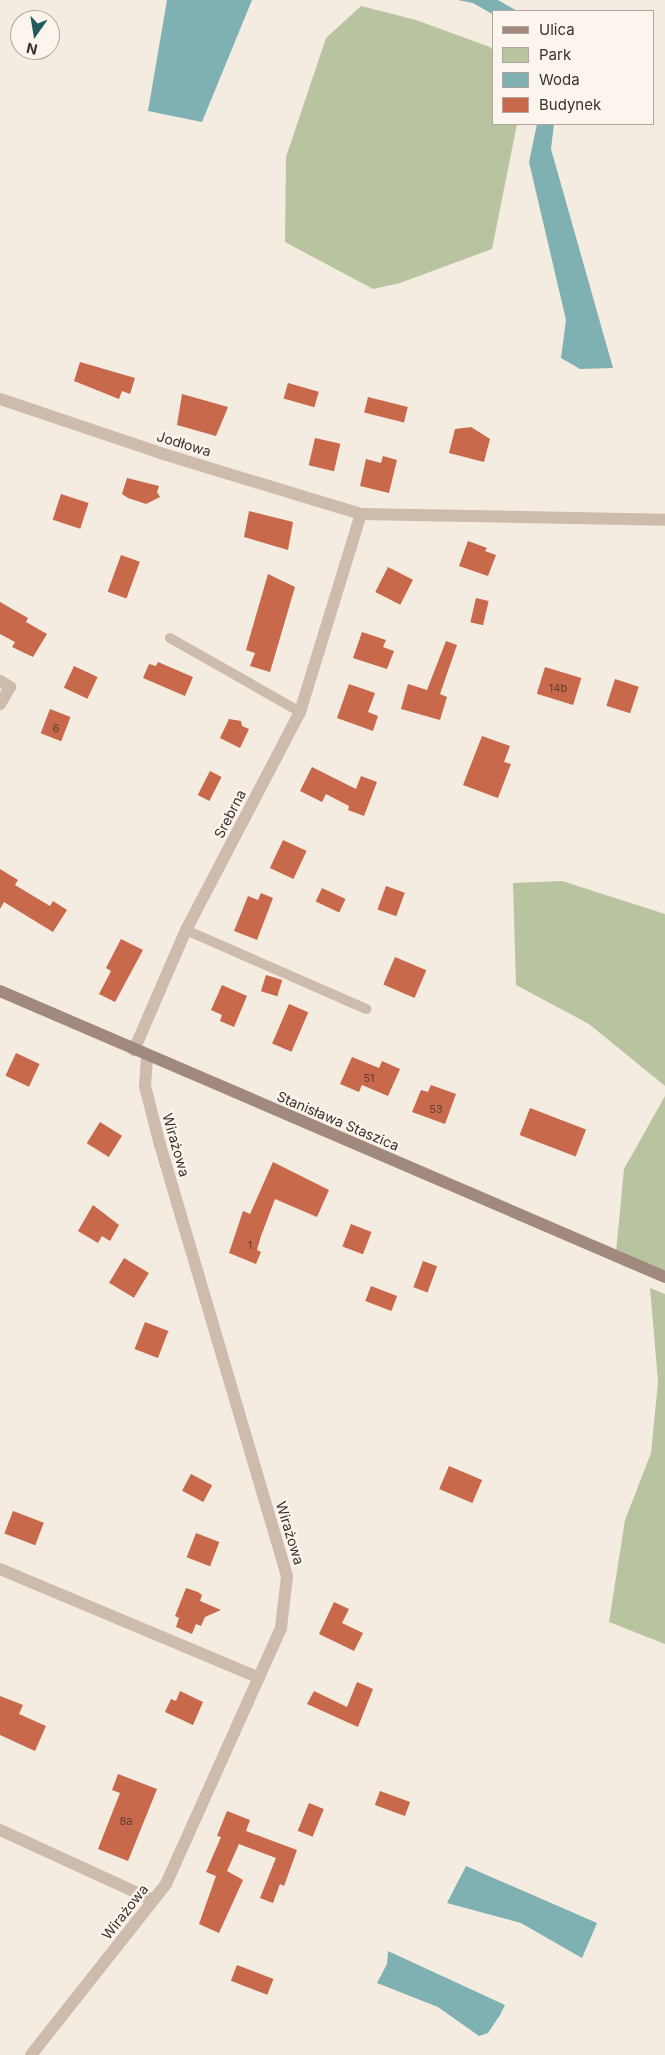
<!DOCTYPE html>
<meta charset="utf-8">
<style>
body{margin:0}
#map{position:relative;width:665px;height:2055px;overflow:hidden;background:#f4ebe1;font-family:Inter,sans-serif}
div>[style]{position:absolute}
.green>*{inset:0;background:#b8c4a0}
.water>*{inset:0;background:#7fb0b2}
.building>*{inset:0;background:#c8694b;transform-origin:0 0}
.lane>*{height:10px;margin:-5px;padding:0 5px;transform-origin:5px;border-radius:5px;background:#cdbbac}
.street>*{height:12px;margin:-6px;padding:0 6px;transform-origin:6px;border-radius:6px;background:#cdbbac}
.secondary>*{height:12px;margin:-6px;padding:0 6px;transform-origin:6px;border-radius:6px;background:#a18a7d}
span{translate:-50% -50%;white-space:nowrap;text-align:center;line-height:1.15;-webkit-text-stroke:4.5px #fbf5ee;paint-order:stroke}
.number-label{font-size:11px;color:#5e3e33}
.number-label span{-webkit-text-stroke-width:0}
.street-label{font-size:14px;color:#3b302b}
.legend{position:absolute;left:492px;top:10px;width:162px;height:115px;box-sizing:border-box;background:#fbf5ee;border:1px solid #aea6a0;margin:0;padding:6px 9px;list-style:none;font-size:15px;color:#3b302b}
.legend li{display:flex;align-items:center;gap:10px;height:25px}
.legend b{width:25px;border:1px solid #aea6a0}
.north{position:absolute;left:10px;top:10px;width:50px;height:50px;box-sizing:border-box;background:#fbf5ee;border:1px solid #aea6a0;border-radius:50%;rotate:193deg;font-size:14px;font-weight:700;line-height:20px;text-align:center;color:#3b302b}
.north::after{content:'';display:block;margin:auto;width:18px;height:22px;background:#1f5a5e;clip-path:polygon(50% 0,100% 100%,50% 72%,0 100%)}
</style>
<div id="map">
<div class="green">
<div style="clip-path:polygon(361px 6px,416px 20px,490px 47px,494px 51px,494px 124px,517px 124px,492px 249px,400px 283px,373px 289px,285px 242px,286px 157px,326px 38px)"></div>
<div style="clip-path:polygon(562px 881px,665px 914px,665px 1086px,589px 1024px,516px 985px,513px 883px)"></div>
<div style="clip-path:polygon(665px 1096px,665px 1272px,616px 1252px,624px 1169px)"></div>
<div style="clip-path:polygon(650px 1288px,665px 1294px,665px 1644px,609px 1622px,625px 1520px,651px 1453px,658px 1382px)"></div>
</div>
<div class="water">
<div style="clip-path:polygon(167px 0,252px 0,202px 122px,148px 111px)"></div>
<div style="clip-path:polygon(458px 0,498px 0,517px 11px,494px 11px,494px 15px,473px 3px)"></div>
<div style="clip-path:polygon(537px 124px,554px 124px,551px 149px,613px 368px,580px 369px,561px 358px,566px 320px,529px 162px)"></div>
<div style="clip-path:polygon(466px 1866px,597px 1923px,582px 1958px,521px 1923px,447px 1903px)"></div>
<div style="clip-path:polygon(388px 1951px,505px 2005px,500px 2015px,488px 2033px,479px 2036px,438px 2007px,377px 1983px,387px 1964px)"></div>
</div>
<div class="building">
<div style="clip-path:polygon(80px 362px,135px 378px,130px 394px,122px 391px,119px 399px,74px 381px)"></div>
<div style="left:288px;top:383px;width:32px;height:16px;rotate:16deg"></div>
<div style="clip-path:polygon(182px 394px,228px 407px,216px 436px,177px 425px)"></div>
<div style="left:368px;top:397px;width:41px;height:16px;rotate:14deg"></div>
<div style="clip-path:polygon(471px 427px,490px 439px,484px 462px,449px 453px,455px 429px)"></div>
<div style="left:315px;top:438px;width:26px;height:28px;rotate:13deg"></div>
<div style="clip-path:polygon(383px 456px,397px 460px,389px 493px,360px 486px,366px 459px,381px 463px)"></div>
<div style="clip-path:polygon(127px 478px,159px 486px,157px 492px,160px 497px,146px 504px,128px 498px,122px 494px)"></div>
<div style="left:61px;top:494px;width:29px;height:27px;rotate:18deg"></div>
<div style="clip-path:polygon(249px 511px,293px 522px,288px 550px,244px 537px)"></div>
<div style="clip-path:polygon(468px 541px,487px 548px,485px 551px,496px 555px,488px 576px,459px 566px)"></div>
<div style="left:121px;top:555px;width:20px;height:39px;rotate:20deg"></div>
<div style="left:388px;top:567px;width:28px;height:28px;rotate:27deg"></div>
<div style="clip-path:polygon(268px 574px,295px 587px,270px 672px,250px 666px,255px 653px,246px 650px)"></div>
<div style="left:476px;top:598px;width:13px;height:25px;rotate:13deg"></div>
<div style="clip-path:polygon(0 602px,28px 618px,26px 622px,47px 634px,33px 657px,12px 647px,15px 642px,0 634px)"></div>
<div style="clip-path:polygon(362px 632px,386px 640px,383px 647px,394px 651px,387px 669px,353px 658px)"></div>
<div style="clip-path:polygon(446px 641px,457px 645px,440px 694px,447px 697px,440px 720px,401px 709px,408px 684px,427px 690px)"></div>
<div style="clip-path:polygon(158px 662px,193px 677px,185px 696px,143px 678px,149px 664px,156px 666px)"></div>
<div style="left:74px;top:666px;width:26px;height:24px;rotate:25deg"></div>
<div style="left:545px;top:667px;width:38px;height:28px;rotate:17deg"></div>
<div style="left:615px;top:679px;width:25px;height:28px;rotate:18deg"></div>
<div style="clip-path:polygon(349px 684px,375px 693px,368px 712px,378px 716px,373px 731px,337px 718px)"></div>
<div style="left:50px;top:709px;width:22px;height:26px;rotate:21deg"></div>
<div style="clip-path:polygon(229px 719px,241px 721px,242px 726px,249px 729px,240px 748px,220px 738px)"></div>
<div style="clip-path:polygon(482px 736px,510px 746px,504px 762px,511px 764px,498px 798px,463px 785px)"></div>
<div style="clip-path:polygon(312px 767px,356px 789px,361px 776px,377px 782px,364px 816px,348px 810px,349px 806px,326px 794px,322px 802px,300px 791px)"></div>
<div style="left:210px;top:771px;width:13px;height:27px;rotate:27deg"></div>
<div style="left:283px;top:840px;width:26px;height:31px;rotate:25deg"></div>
<div style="clip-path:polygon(0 869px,18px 880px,15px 885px,50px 906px,53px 901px,67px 910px,53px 932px,4px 902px,0 909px)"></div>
<div style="left:386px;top:886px;width:20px;height:25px;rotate:20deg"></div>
<div style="left:322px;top:888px;width:26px;height:15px;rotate:25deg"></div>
<div style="clip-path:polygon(261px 893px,273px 898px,257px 940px,234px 931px,248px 896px,258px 900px)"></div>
<div style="clip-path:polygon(121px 939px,143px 950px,115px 1002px,99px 994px,111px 971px,106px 968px)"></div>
<div style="left:395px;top:957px;width:34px;height:30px;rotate:23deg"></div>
<div style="left:266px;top:975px;width:17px;height:17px;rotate:17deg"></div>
<div style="clip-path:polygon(222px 985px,247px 996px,234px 1027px,220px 1021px,222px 1015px,211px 1010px)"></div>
<div style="left:289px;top:1004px;width:21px;height:43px;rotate:23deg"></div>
<div style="left:16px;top:1053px;width:26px;height:25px;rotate:25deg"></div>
<div style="clip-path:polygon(352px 1057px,379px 1068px,382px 1061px,400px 1069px,388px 1096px,362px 1085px,359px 1092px,340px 1084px)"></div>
<div style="clip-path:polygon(431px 1085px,456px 1094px,445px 1124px,412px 1112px,421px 1090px,428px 1092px)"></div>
<div style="left:530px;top:1108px;width:60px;height:29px;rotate:21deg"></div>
<div style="left:100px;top:1122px;width:26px;height:25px;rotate:32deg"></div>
<div style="clip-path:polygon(273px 1162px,329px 1190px,317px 1217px,275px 1199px,261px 1236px,257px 1250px,261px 1252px,256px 1264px,229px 1253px,243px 1211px,250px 1214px)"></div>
<div style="clip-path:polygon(93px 1205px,119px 1225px,110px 1241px,102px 1236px,98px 1243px,78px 1231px)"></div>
<div style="left:351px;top:1224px;width:22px;height:24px;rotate:21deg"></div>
<div style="left:124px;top:1258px;width:29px;height:29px;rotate:31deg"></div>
<div style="left:423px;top:1261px;width:15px;height:28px;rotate:20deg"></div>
<div style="left:371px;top:1286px;width:28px;height:16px;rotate:21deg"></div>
<div style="left:145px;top:1322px;width:25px;height:29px;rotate:21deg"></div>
<div style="left:449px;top:1466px;width:36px;height:25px;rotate:23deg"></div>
<div style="left:191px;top:1474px;width:24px;height:19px;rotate:28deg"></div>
<div style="left:13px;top:1511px;width:33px;height:24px;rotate:21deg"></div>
<div style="left:196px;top:1533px;width:25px;height:26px;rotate:21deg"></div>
<div style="clip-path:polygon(186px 1588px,198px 1592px,202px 1595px,200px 1601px,221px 1610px,205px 1617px,201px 1626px,196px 1624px,192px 1634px,176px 1627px,179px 1618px,175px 1616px)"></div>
<div style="clip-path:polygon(334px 1602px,349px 1609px,342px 1623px,363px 1633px,354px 1651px,319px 1634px)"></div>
<div style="clip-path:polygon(357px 1682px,373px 1689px,358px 1727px,307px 1704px,314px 1691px,347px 1707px)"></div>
<div style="clip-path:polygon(180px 1691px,203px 1702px,193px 1725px,165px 1712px,171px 1699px,176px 1701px)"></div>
<div style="clip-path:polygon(0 1696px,23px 1705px,19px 1714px,46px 1726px,35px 1751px,0 1735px)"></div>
<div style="clip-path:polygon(118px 1774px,157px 1789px,128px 1861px,98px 1849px,120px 1793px,112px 1790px)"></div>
<div style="left:380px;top:1791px;width:32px;height:15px;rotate:20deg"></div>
<div style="left:309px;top:1803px;width:16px;height:30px;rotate:22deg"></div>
<div style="clip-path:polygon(227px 1811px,250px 1820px,246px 1831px,297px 1850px,284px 1886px,280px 1884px,273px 1903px,260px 1898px,276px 1858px,239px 1844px,227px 1871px,243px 1880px,219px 1933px,199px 1924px,216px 1876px,206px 1872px,221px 1837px,217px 1836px)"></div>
<div style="left:237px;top:1965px;width:39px;height:17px;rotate:21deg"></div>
</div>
<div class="lane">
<div style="left:170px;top:638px;width:150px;rotate:29.6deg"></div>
<div style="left:186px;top:930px;width:197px;rotate:23.7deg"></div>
</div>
<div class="street">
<div style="left:0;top:399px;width:169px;rotate:18.6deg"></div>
<div style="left:160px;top:453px;width:210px;rotate:16.9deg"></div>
<div style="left:361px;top:514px;width:304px;rotate:1.1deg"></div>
<div style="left:0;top:681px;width:12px;rotate:31deg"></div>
<div style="left:10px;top:687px;width:20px;rotate:120deg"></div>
<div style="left:134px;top:1050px;width:131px;rotate:-66.6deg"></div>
<div style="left:186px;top:930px;width:246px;rotate:-62.4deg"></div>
<div style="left:300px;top:712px;width:207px;rotate:-72.9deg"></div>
<div style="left:0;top:1569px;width:281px;rotate:22.8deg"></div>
<div style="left:0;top:1830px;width:168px;rotate:24.6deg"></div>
<div style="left:31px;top:2055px;width:218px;rotate:-51.7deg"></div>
<div style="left:166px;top:1884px;width:281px;rotate:-65.8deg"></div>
<div style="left:281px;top:1628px;width:52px;rotate:-83.4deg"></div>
<div style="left:287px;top:1576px;width:449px;rotate:-106.4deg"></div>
<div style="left:160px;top:1145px;width:61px;rotate:-104.3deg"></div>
<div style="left:145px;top:1086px;width:31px;rotate:-86deg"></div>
</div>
<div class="secondary">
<div style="left:0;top:991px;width:724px;rotate:23.27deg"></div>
</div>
<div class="number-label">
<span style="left:558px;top:688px">14b</span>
<span style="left:56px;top:728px">6</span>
<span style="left:369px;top:1078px">51</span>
<span style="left:436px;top:1109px">53</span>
<span style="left:250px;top:1245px">1</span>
<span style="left:126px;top:1821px">8a</span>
</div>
<div class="street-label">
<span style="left:184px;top:444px;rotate:17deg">Jodłowa</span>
<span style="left:230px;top:814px;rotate:-63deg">Srebrna</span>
<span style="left:338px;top:1121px;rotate:23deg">Stanisława Staszica</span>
<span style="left:176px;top:1145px;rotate:74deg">Wirażowa</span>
<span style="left:290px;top:1533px;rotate:73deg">Wirażowa</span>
<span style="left:125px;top:1912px;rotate:-52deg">Wirażowa</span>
</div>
<ul class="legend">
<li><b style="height:6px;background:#a18a7d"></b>Ulica</li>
<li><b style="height:14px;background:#b8c4a0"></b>Park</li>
<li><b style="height:14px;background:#7fb0b2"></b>Woda</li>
<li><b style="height:14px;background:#c8694b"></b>Budynek</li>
</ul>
<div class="north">N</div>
</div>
